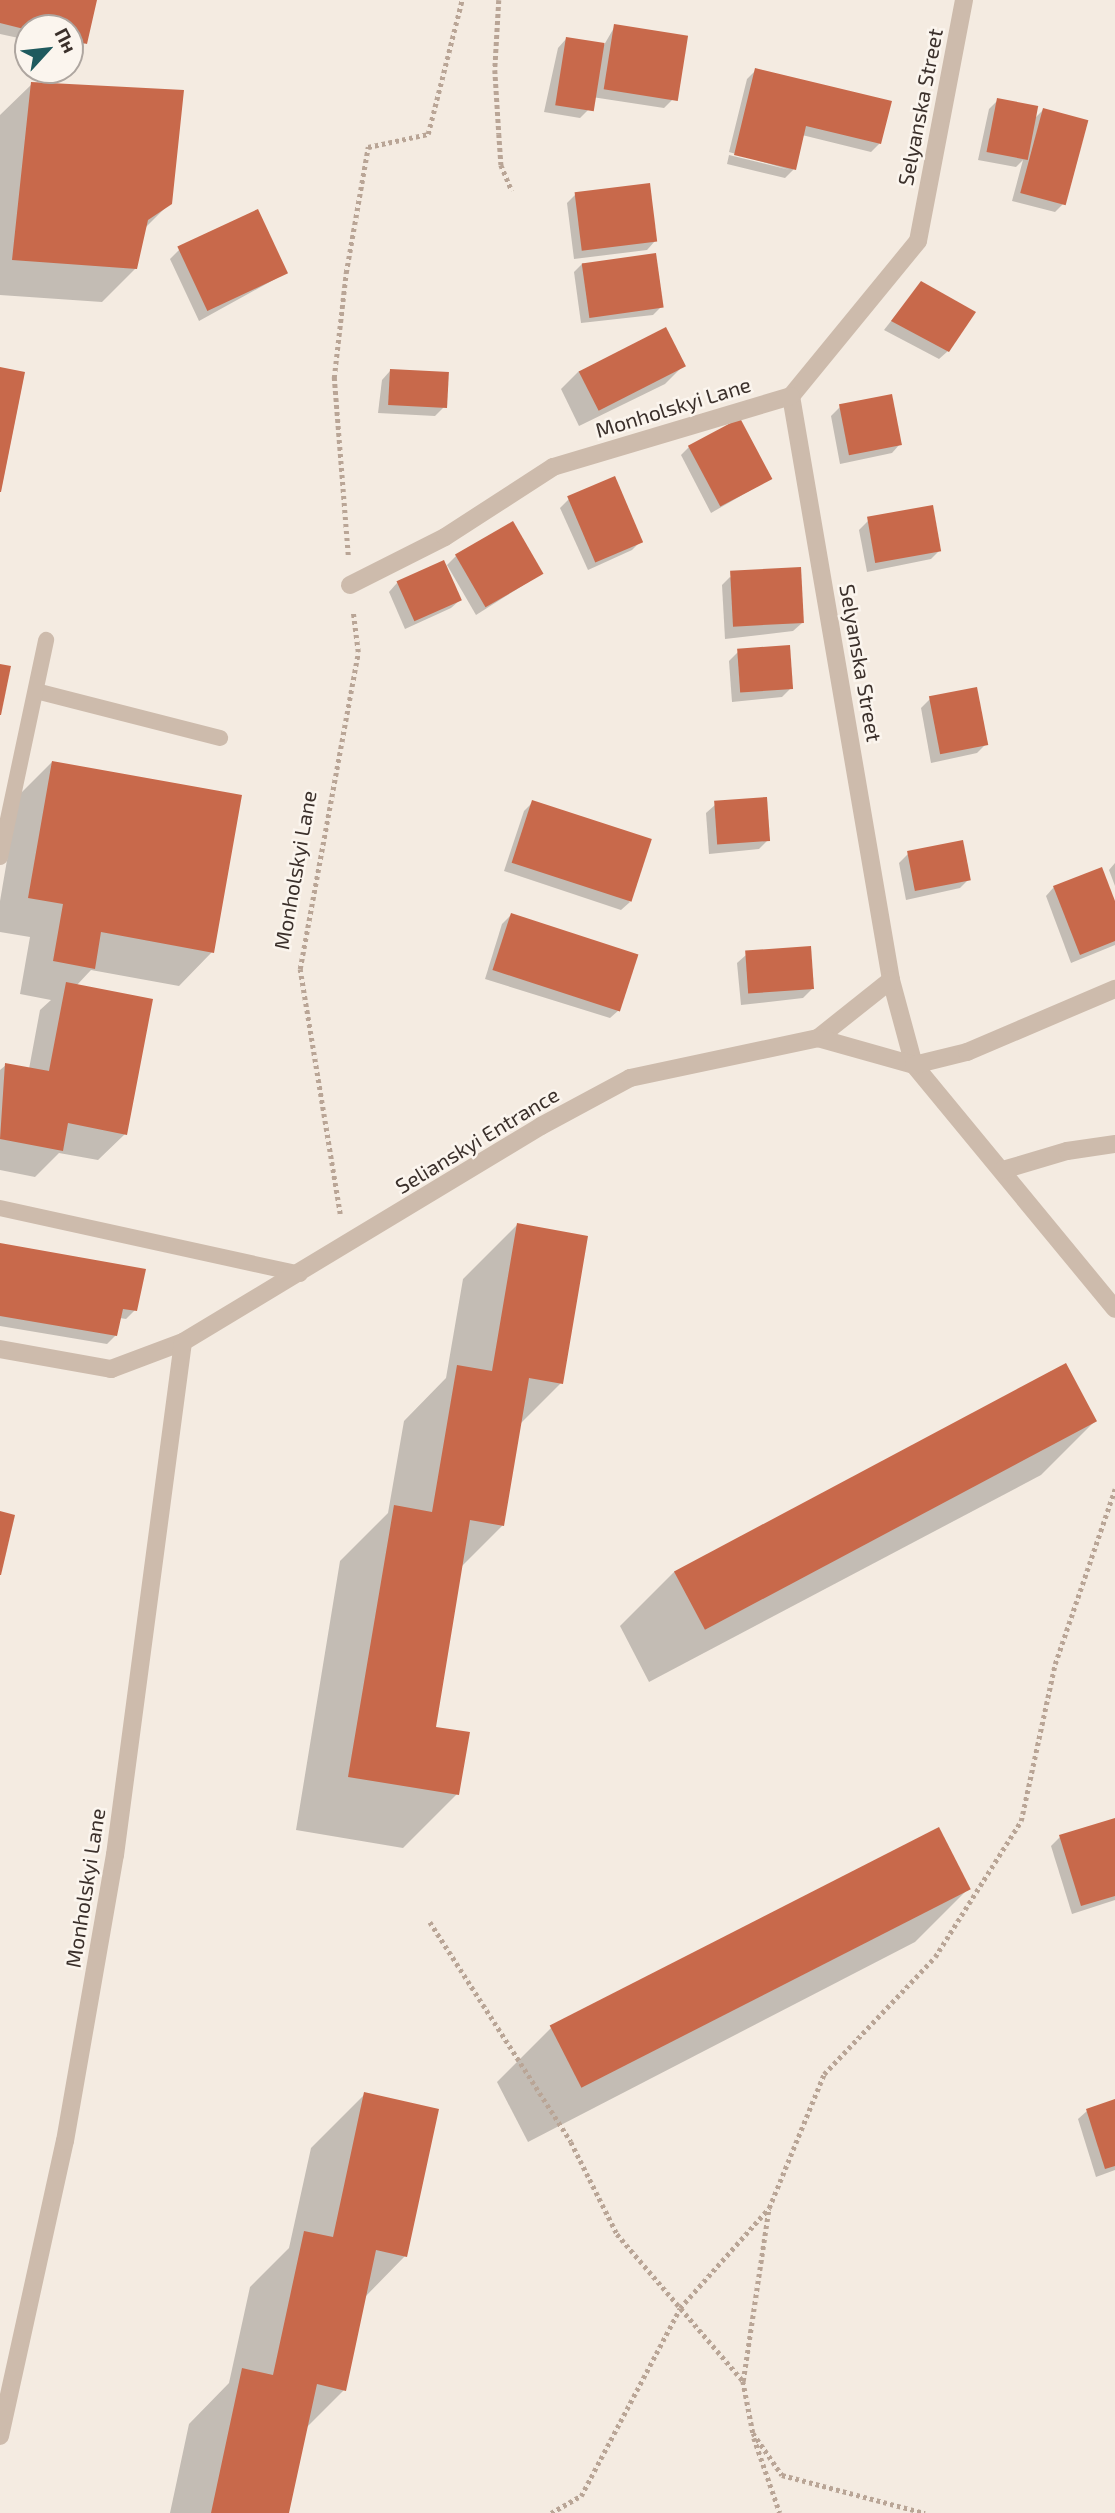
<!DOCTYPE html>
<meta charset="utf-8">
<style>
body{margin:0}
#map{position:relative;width:1115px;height:2513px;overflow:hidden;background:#f4ebe1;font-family:"Exo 2",sans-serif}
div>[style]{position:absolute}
.shadow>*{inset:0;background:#0003}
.building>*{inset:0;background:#c8694b;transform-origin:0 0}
.path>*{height:4.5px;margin-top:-2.25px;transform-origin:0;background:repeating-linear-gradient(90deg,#b9a596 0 3.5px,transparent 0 7px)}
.lane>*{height:16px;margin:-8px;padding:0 8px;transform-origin:8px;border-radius:8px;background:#cdbbac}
.street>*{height:18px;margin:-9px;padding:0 9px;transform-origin:9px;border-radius:9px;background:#cdbbac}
span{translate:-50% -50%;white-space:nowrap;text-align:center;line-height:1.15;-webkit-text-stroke:5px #fbf5ee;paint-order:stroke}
.street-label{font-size:21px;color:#3b302b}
.north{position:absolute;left:14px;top:14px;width:70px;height:70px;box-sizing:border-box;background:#fbf5ee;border:2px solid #aea6a0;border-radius:50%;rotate:63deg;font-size:19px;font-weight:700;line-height:28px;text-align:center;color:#3b302b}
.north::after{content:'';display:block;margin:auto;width:24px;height:32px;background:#1f5a5e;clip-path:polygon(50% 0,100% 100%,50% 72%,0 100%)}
</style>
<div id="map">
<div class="shadow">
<div style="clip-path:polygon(0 0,95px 0,85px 43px,76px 52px,70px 50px,70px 28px,28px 28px,28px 40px,0 34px)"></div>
<div style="clip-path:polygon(615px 26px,673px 99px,664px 108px,592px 97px,589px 109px,580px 118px,544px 112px,558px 48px,566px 39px,604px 45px)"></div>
<div style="clip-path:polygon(756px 70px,880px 143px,871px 152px,802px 135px,794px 169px,785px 178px,727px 164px,729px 155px,790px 170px,729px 152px,747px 79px)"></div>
<div style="clip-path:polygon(32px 84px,170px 203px,144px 229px,136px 268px,102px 302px,0 295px,0 115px)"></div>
<div style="clip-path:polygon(998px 100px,1033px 120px,1043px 110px,1064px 203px,1055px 212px,1012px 201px,1023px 160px,1016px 167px,978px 160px,989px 109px)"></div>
<div style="clip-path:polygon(576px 194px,655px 241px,647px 250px,574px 259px,567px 203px)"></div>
<div style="clip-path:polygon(179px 250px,286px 273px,199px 321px,170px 259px)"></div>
<div style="clip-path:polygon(583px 263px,662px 306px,653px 315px,581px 323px,574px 272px)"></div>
<div style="clip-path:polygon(921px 283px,948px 351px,939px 359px,884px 330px)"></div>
<div style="clip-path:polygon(683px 366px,665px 384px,579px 426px,561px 389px,579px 371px)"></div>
<div style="clip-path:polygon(390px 371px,444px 407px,435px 416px,378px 413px,382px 380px)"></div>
<div style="clip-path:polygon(840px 407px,900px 444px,892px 453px,840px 464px,831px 416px)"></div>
<div style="clip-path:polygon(690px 446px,770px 479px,711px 513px,681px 455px)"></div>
<div style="clip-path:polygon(569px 499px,641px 541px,632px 550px,588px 570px,560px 508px)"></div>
<div style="clip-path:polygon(868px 521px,940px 550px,931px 559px,867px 572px,859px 530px)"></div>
<div style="clip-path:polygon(456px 556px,541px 574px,476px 615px,447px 565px)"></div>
<div style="clip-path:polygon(730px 577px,802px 623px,793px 631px,725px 639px,722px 585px)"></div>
<div style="clip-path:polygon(397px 583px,460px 600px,451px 608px,405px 629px,389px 592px)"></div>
<div style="clip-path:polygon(738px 652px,791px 688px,782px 697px,732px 702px,729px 661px)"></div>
<div style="clip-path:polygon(930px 699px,986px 744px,977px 753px,931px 763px,921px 708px)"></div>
<div style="clip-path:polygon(52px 762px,212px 952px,179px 986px,91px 970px,76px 986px,125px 1134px,98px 1160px,59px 1153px,35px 1177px,0 1170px,0 1070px,6px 1065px,29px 1069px,40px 1010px,51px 1000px,20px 994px,30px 937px,0 932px,0 901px,18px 796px)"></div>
<div style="clip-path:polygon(533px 802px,630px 902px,621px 910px,504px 871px,524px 811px)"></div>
<div style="clip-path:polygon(715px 805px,768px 840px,759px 849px,709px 854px,706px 813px)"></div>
<div style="clip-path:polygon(908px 854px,969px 879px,960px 888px,906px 900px,899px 863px)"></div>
<div style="clip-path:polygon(1115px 863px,1115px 886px,1109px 870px)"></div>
<div style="clip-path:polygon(1054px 887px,1115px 905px,1115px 945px,1071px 963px,1046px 896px)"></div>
<div style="clip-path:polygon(511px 915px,619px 1010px,610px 1018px,485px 979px,502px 924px)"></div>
<div style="clip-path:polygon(746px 955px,812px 989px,803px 998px,741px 1005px,737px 963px)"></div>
<div style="clip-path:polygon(517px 1225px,561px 1383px,519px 1425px,503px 1525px,461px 1567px,434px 1728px,457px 1794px,403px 1848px,296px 1830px,340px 1561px,388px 1513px,404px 1421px,446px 1378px,463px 1279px)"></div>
<div style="clip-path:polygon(0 1245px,135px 1310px,126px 1319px,120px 1318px,116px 1335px,107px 1344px,0 1326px)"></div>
<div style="clip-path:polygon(1095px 1421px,1041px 1475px,649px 1682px,620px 1626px,674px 1572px)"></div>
<div style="clip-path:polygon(1115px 1820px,1115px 1900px,1072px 1914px,1051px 1846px,1060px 1837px)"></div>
<div style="clip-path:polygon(969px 1888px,915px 1942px,528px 2142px,497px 2082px,551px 2028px)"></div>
<div style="clip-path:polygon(365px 2094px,405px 2256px,364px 2298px,344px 2390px,305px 2429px,287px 2513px,170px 2513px,189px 2424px,229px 2383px,250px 2287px,289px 2248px,311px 2148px)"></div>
<div style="clip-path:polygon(1115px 2101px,1115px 2170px,1096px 2177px,1078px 2119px,1087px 2111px)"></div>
</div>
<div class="building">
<div style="clip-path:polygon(0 0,97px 0,87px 44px,70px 40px,70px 28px,28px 30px,0 23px)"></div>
<div style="left:614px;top:24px;width:75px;height:66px;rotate:9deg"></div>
<div style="left:566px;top:37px;width:39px;height:69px;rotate:9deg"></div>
<div style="clip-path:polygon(755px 68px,892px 101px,881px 144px,806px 126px,796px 170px,734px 155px)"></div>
<div style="clip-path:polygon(31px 82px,184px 90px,172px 204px,148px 220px,137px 269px,12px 260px)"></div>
<div style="left:997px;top:98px;width:42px;height:55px;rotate:11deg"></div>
<div style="left:1043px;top:108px;width:47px;height:88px;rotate:15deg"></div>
<div style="left:650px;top:183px;width:59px;height:76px;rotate:83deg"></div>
<div style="left:258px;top:209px;width:71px;height:89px;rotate:65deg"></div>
<div style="left:656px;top:253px;width:55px;height:75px;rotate:82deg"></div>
<div style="clip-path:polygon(921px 281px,976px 312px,949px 352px,891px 321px)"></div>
<div style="left:666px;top:327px;width:44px;height:98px;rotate:63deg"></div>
<div style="clip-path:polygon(0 367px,25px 372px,1px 492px,0 492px)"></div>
<div style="left:390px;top:369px;width:59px;height:36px;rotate:3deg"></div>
<div style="left:892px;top:394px;width:52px;height:54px;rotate:79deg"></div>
<div style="left:740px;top:418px;width:69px;height:59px;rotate:62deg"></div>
<div style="left:615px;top:476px;width:72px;height:52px;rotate:67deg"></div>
<div style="left:933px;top:505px;width:47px;height:67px;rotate:80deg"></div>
<div style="left:513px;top:521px;width:61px;height:67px;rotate:60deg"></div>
<div style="left:444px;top:560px;width:44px;height:52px;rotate:66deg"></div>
<div style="left:801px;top:567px;width:56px;height:71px;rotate:87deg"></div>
<div style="left:790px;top:645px;width:44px;height:53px;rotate:86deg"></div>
<div style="clip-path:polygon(0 664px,11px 666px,1px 715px,0 715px)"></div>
<div style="left:977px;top:687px;width:59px;height:49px;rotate:79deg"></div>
<div style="clip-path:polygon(52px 761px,242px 795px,214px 953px,101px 932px,95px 969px,53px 961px,63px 904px,28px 898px)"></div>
<div style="left:767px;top:797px;width:44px;height:53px;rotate:86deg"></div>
<div style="left:532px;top:800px;width:126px;height:66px;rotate:18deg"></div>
<div style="left:963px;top:840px;width:41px;height:57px;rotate:79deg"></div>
<div style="clip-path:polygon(1102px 867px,1115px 901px,1115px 941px,1080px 955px,1053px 886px)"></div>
<div style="left:511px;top:913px;width:134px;height:60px;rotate:18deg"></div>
<div style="left:811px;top:946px;width:43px;height:66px;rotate:86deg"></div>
<div style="clip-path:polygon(66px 982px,153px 999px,127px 1135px,68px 1123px,63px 1151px,0 1139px,5px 1063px,49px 1071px)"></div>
<div style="clip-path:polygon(517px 1223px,588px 1236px,563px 1384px,529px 1378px,504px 1526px,470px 1520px,436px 1727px,470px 1732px,459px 1795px,348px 1777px,394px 1505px,432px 1512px,457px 1365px,492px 1371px)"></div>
<div style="clip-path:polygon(0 1243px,146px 1269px,137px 1311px,123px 1309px,117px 1336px,0 1316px)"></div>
<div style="left:1066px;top:1363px;width:66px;height:444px;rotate:62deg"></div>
<div style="clip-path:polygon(0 1511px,15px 1515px,1px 1575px,0 1575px)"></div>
<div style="clip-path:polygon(1115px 1818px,1115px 1896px,1081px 1906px,1059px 1835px)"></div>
<div style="left:939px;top:1827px;width:70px;height:437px;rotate:63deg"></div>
<div style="clip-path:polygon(364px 2092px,439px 2109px,407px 2257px,376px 2250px,346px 2391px,317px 2384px,289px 2513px,211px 2513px,242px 2368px,273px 2375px,304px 2231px,333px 2237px)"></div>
<div style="clip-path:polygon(1115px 2099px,1115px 2166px,1105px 2169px,1086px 2109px)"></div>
</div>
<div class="path">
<div style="left:499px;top:0;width:70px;rotate:93.3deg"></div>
<div style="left:495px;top:70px;width:64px;rotate:86.4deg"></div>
<div style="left:499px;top:134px;width:31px;rotate:86deg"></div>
<div style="left:501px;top:165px;width:28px;rotate:67deg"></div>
<div style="left:348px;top:555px;width:178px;rotate:-94.5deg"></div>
<div style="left:334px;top:378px;width:106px;rotate:-83.5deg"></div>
<div style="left:346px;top:273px;width:128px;rotate:-80.1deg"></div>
<div style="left:368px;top:147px;width:61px;rotate:-12.2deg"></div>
<div style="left:428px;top:134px;width:138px;rotate:-75.8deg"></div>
<div style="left:340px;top:1214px;width:248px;rotate:-99.3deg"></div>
<div style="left:300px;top:969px;width:322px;rotate:-79.6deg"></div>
<div style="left:358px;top:652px;width:40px;rotate:-97.1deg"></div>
<div style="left:430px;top:1922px;width:261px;rotate:57.3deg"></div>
<div style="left:571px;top:2142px;width:103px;rotate:63.4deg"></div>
<div style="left:617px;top:2234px;width:194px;rotate:49.4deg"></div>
<div style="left:743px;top:2381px;width:53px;rotate:79.1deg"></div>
<div style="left:753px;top:2433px;width:51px;rotate:55.4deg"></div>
<div style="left:782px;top:2475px;width:148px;rotate:14.9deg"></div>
<div style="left:743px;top:2381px;width:175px;rotate:-81.5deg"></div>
<div style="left:769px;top:2208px;width:145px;rotate:-67.7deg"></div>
<div style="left:824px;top:2074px;width:161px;rotate:-46.5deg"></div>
<div style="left:935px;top:1957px;width:161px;rotate:-57.7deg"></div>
<div style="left:1021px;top:1821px;width:161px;rotate:-77.8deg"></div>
<div style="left:1055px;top:1664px;width:185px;rotate:-71.1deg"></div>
<div style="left:754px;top:2438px;width:79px;rotate:70.9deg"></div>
<div style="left:551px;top:2513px;width:34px;rotate:-30deg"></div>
<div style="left:581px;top:2496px;width:212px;rotate:-62.2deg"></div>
<div style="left:680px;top:2308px;width:134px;rotate:-48.3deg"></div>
</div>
<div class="lane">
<div style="left:36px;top:691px;width:190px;rotate:14.3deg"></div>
<div style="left:0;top:857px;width:222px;rotate:-78deg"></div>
<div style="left:0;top:1208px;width:307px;rotate:12.4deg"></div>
</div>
<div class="street">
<div style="left:964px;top:0;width:245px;rotate:100.8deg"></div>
<div style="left:918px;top:241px;width:200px;rotate:129.3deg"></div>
<div style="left:791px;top:396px;width:592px;rotate:80.28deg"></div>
<div style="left:891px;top:980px;width:88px;rotate:74.9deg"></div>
<div style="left:914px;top:1065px;width:316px;rotate:50.5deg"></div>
<div style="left:350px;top:585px;width:106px;rotate:-26.8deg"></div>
<div style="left:445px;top:537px;width:129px;rotate:-32.9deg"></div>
<div style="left:553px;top:467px;width:248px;rotate:-16.6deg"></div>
<div style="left:818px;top:1038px;width:93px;rotate:-38.5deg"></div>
<div style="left:1003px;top:1170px;width:67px;rotate:-16.5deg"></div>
<div style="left:1067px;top:1151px;width:49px;rotate:-8.3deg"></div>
<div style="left:0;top:1349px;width:113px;rotate:10.2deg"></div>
<div style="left:111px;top:1369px;width:77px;rotate:-20.6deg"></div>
<div style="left:183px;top:1342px;width:418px;rotate:-31.1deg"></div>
<div style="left:541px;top:1126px;width:101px;rotate:-28.3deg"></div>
<div style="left:630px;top:1078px;width:192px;rotate:-12deg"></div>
<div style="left:818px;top:1038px;width:100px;rotate:15.7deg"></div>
<div style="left:914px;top:1065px;width:55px;rotate:-13.8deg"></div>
<div style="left:967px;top:1052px;width:161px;rotate:-23.1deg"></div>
<div style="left:0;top:2436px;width:302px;rotate:-77.6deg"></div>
<div style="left:65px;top:2141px;width:290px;rotate:-80.1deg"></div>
<div style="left:115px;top:1855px;width:517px;rotate:-82.45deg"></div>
</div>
<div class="street-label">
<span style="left:920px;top:107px;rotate:-79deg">Selyanska Street</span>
<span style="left:673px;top:407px;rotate:-17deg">Monholskyi Lane</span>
<span style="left:861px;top:663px;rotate:80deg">Selyanska Street</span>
<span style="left:295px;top:870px;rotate:-80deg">Monholskyi Lane</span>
<span style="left:477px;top:1140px;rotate:-31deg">Selianskyi Entrance</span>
<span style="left:85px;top:1888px;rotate:-81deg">Monholskyi Lane</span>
</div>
<div class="north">Пн</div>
</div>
